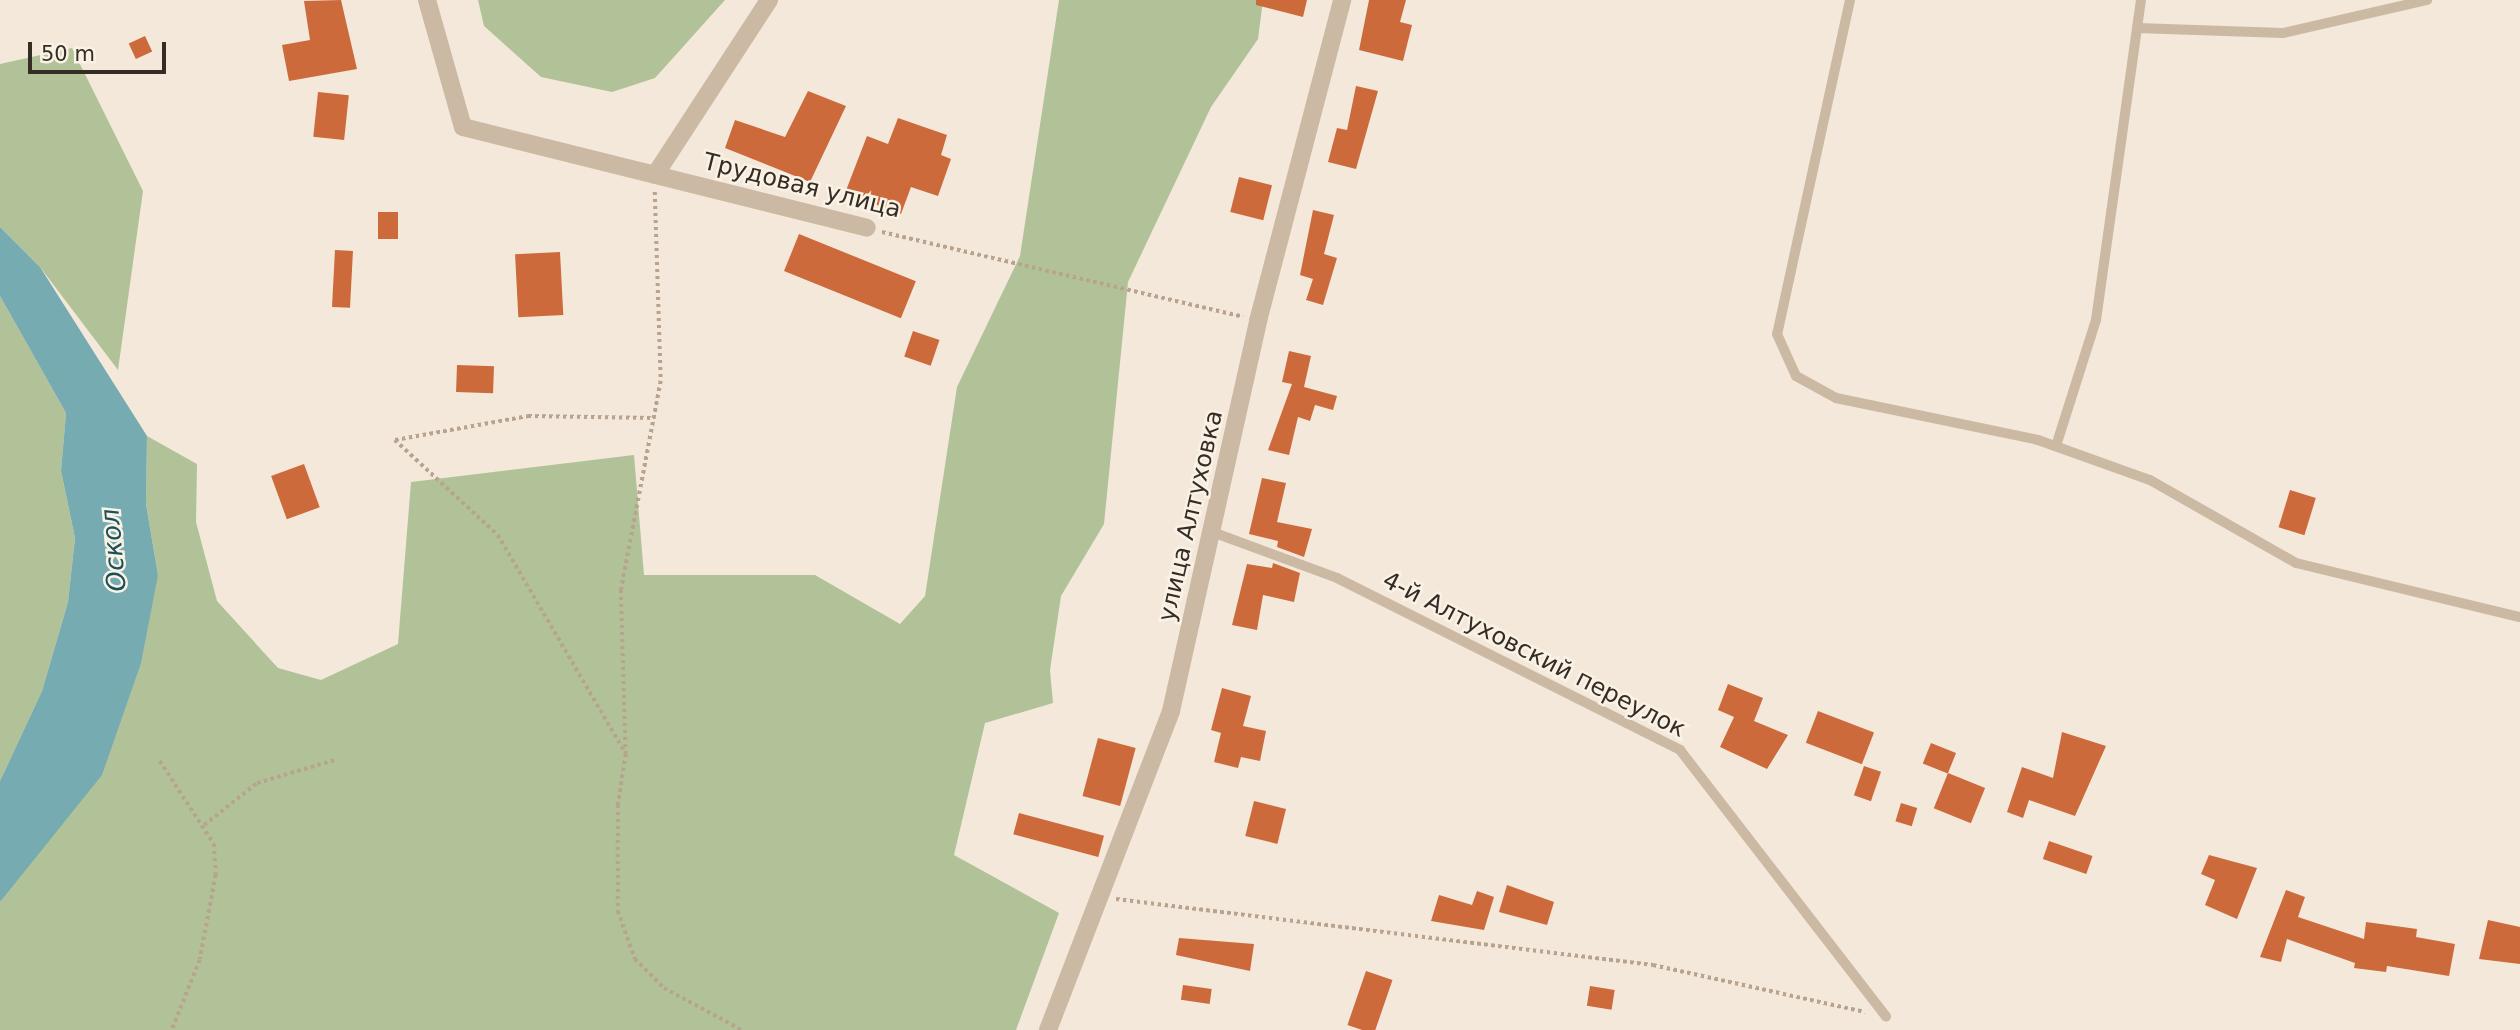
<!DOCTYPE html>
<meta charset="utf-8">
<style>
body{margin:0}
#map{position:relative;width:2520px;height:1030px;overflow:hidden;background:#f3e8d9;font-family:"DejaVu Sans",sans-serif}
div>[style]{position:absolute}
.green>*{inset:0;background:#b1c298}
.water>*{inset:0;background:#76abb1}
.building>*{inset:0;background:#cd6a3c;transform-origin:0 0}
.path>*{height:3.5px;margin-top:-1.75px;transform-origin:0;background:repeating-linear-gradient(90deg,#b7a38e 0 3.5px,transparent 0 7px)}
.lane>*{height:10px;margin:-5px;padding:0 5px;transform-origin:5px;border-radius:5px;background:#cbb9a4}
.street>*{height:18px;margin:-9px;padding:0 9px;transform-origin:9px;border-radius:9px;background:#cbb9a4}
span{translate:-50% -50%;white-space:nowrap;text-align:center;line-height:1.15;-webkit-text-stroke:5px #faf2e5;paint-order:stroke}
.street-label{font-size:24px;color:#362c26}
.water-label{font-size:26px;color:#19515a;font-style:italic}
.scale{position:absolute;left:28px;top:42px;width:138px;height:32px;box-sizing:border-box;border:4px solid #362c26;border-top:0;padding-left:9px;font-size:21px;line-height:24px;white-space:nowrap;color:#362c26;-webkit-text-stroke:5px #faf2e5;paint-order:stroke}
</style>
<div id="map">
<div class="green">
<div style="clip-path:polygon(478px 0,725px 0,655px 78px,612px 92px,541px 77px,484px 26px)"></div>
<div style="clip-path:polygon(1059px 0,1263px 0,1258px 39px,1211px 107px,1128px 282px,1104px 524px,1061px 596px,1050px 670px,1053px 703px,985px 723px,954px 855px,1059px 913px,1016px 1030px,0 1030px,0 902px,30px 861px,158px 575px,146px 504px,147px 436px,197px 464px,196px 522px,217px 601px,278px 668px,321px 680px,398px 644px,411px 482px,634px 455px,644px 575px,815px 575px,900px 624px,925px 596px,957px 387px,1020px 256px)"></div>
<div style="clip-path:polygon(72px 48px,143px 191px,118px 370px,40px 267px,0 227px,0 64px)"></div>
<div style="clip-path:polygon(0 296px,66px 413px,61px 471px,75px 538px,68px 602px,42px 691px,0 781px)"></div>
</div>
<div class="water">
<div style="clip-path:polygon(0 227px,40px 267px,147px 436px,146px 504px,158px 575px,141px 663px,102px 775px,0 902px,0 781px,42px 691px,68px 602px,75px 538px,61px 471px,66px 413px,0 296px)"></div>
</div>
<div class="building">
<div style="clip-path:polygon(341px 0,357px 69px,289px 81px,282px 45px,310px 40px,304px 1px)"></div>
<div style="clip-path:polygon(1256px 0,1307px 0,1303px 17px,1256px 5px)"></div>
<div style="clip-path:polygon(1369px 0,1406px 0,1400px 22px,1412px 25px,1403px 61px,1359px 50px)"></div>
<div style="left:145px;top:36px;width:17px;height:18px;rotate:65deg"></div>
<div style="clip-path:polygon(1356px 86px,1378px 91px,1356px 169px,1328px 162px,1337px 128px,1347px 130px)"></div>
<div style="clip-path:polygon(808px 91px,846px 106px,810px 182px,725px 148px,735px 120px,785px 137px)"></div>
<div style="left:318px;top:92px;width:31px;height:45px;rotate:6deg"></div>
<div style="clip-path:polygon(898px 118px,947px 135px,941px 155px,951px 159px,938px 196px,911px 187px,901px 214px,845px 193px,867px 136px,888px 144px)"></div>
<div style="left:1239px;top:177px;width:34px;height:36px;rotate:14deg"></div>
<div style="clip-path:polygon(1313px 210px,1334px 215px,1324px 254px,1337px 258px,1323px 305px,1306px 300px,1313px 279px,1300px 275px)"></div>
<div style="left:378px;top:212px;width:20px;height:27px"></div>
<div style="left:799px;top:234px;width:126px;height:40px;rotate:22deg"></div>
<div style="left:335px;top:250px;width:18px;height:57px;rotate:3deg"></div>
<div style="left:560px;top:252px;width:63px;height:45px;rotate:87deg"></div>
<div style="left:913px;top:331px;width:28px;height:27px;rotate:19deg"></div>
<div style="clip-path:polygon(1289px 351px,1311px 356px,1304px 387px,1337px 396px,1333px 410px,1315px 405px,1310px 421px,1298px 417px,1289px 455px,1268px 450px,1292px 384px,1282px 382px)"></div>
<div style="left:457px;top:365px;width:37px;height:27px;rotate:2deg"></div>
<div style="left:304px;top:464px;width:46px;height:35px;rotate:70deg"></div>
<div style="clip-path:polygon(1262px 478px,1286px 483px,1277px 522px,1312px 529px,1304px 557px,1277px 547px,1278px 541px,1249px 534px)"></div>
<div style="left:2290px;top:490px;width:27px;height:39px;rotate:17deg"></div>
<div style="clip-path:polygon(1273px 563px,1300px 573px,1294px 602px,1263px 595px,1257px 630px,1232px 625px,1247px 564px,1272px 568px)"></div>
<div style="clip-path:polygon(1728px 684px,1763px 698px,1754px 721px,1788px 735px,1767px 769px,1720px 747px,1734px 717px,1718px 710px)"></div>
<div style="clip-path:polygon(1222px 688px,1251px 696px,1243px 726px,1266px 731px,1260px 761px,1241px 757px,1238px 768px,1214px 762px,1221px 733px,1211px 730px)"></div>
<div style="left:1818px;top:711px;width:60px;height:34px;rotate:21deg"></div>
<div style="clip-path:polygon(2062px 732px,2106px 746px,2075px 816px,2029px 800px,2023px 818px,2007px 812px,2022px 767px,2053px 778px)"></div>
<div style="left:1098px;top:738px;width:39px;height:60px;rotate:15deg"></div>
<div style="left:1931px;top:743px;width:27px;height:22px;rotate:22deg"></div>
<div style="left:1864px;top:766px;width:18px;height:31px;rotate:19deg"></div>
<div style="left:1948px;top:773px;width:40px;height:38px;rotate:22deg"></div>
<div style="left:1254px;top:801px;width:33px;height:36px;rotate:14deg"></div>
<div style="left:1901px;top:803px;width:17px;height:19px;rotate:17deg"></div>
<div style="left:1019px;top:813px;width:88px;height:22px;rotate:15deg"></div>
<div style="left:2049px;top:841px;width:46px;height:19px;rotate:19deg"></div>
<div style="clip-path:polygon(2209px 855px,2257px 868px,2237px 919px,2205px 905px,2215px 880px,2201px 874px)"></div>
<div style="clip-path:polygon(1507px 885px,1554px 902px,1547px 925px,1499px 912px)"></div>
<div style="clip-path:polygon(2286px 890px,2305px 897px,2298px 917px,2364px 939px,2366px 922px,2417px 929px,2416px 937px,2455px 944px,2449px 976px,2387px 966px,2386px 972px,2354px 968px,2355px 963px,2287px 939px,2281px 962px,2260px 957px)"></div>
<div style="clip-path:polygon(1477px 891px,1494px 897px,1484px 930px,1431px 921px,1439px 895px,1472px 905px)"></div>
<div style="clip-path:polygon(2488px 920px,2520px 927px,2520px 964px,2479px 959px)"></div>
<div style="clip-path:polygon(1179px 938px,1254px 944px,1250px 971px,1176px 955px)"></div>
<div style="left:1366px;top:971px;width:28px;height:57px;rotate:19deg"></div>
<div style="left:1183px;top:985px;width:29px;height:15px;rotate:8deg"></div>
<div style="left:1590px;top:986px;width:25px;height:20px;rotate:9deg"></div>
</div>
<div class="path">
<div style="left:655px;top:192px;width:189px;rotate:88.2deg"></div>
<div style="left:661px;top:381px;width:213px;rotate:100.8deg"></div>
<div style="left:621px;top:590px;width:164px;rotate:88.3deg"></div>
<div style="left:626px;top:754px;width:52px;rotate:98.9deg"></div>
<div style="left:618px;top:805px;width:106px;rotate:90deg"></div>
<div style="left:618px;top:911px;width:51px;rotate:70.5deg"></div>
<div style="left:635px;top:959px;width:41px;rotate:45deg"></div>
<div style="left:664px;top:988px;width:89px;rotate:28.3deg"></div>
<div style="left:882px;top:232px;width:371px;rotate:13.2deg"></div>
<div style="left:395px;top:440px;width:140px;rotate:42.7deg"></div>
<div style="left:498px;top:535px;width:251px;rotate:59.7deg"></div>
<div style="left:395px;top:440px;width:135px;rotate:-10.2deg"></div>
<div style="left:528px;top:416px;width:126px;rotate:0.9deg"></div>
<div style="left:160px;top:761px;width:99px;rotate:57deg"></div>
<div style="left:214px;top:844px;width:31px;rotate:86deg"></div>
<div style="left:216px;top:875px;width:86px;rotate:100.7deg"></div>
<div style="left:200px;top:960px;width:75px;rotate:111.8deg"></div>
<div style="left:204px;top:825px;width:68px;rotate:-38.4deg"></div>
<div style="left:257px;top:783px;width:84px;rotate:-16.5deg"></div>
<div style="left:1116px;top:899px;width:541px;rotate:7.01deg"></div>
<div style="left:1653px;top:965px;width:217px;rotate:12.5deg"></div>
</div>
<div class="lane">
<div style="left:1850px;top:0;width:342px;rotate:102.3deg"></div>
<div style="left:1777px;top:334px;width:46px;rotate:65.7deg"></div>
<div style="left:1796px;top:376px;width:46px;rotate:28.8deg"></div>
<div style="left:1836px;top:398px;width:206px;rotate:11.7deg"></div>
<div style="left:2038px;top:440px;width:119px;rotate:19.7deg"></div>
<div style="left:2150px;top:480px;width:168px;rotate:29.6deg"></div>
<div style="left:2296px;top:563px;width:230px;rotate:13.6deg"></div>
<div style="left:2137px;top:28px;width:146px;rotate:2deg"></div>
<div style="left:2283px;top:33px;width:148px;rotate:-12.9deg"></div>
<div style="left:2056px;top:446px;width:132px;rotate:-72.4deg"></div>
<div style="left:2096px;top:320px;width:323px;rotate:-82deg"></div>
<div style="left:1215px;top:533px;width:130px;rotate:20.2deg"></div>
<div style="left:1337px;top:578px;width:384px;rotate:26.6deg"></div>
<div style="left:1680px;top:750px;width:337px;rotate:52.3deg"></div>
</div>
<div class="street">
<div style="left:427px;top:0;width:132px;rotate:74.2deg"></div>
<div style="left:463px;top:127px;width:416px;rotate:14deg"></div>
<div style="left:655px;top:175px;width:209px;rotate:-56.9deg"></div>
<div style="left:1048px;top:1030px;width:342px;rotate:-68.9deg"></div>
<div style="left:1171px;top:711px;width:400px;rotate:-77.4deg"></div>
<div style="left:1258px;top:321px;width:332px;rotate:-75.3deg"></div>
</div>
<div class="street-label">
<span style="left:802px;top:186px;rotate:14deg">Трудовая улица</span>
<span style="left:1191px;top:516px;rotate:-77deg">улица Алтуховка</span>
<span style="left:1534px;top:655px;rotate:27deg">4-й Алтуховский переулок</span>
</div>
<div class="water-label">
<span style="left:114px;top:550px;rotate:-95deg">Оскол</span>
</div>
<div class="scale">50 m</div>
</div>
